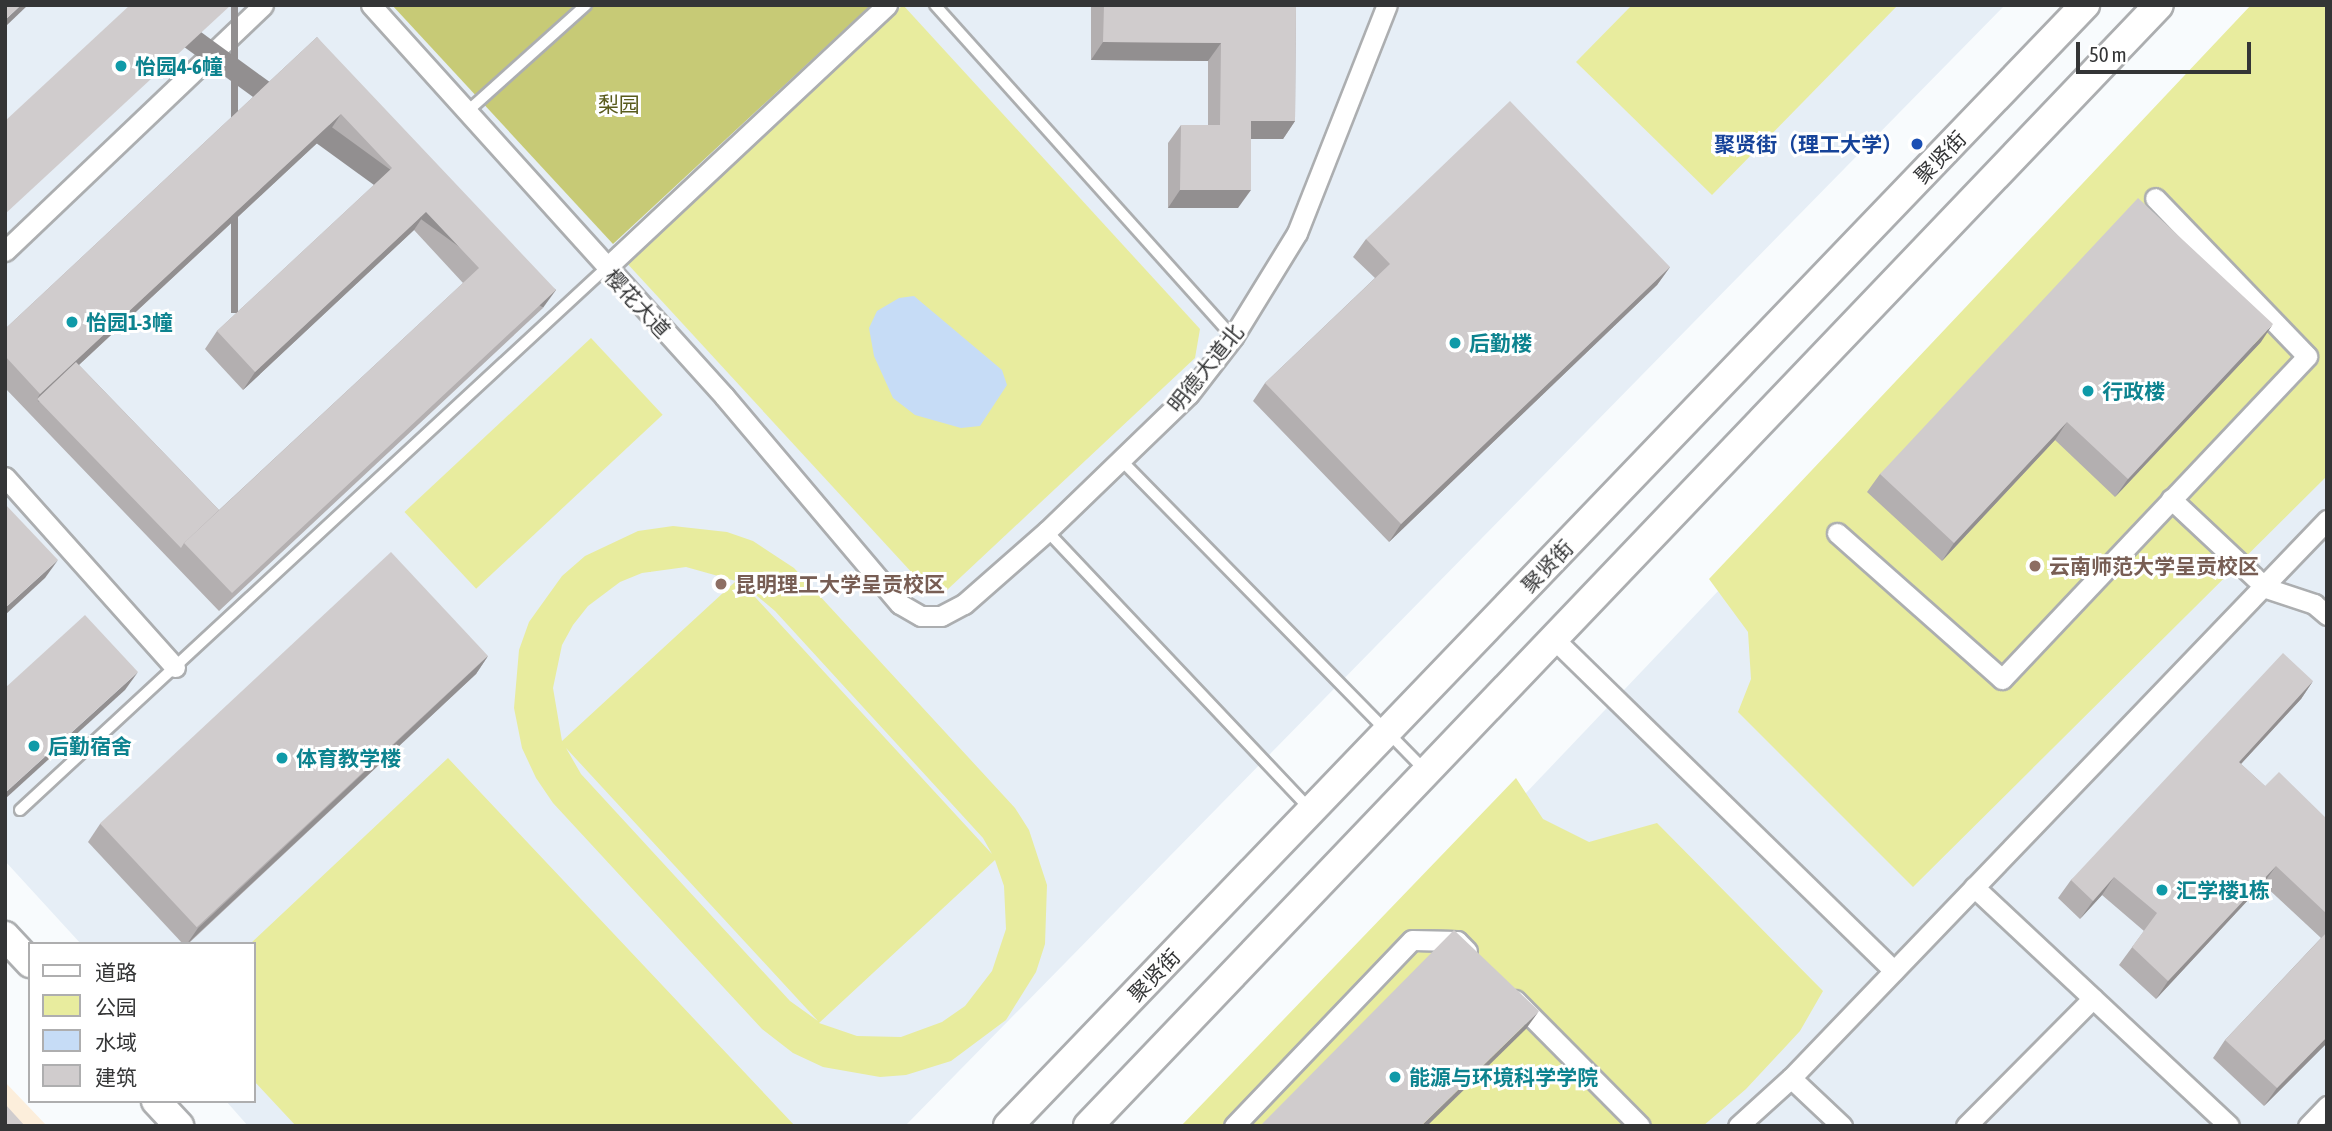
<!DOCTYPE html>
<meta charset="utf-8">
<style>
body{margin:0}
#map{position:relative;width:2332px;height:1131px;overflow:hidden;background:#f8fbfd;font-family:"Asap Condensed","Noto Sans SC",sans-serif}
div>[style]{position:absolute}
.commercial>*{inset:0;background:#fceedb}
.built>*{inset:0;background:#e6eef6}
.green>*{inset:0;background:#e8ec9e;transform-origin:0 0}
.forest>*{inset:0;background:#c7ca76}
.water>*{inset:0;background:#c6dcf6}
.roads{filter:drop-shadow(2px 0 #acaeb0) drop-shadow(-2px 0 #acaeb0) drop-shadow(0 2px #acaeb0) drop-shadow(0 -2px #acaeb0)}
.lane>*{height:10px;margin:-5px;padding:0 5px;transform-origin:5px;border-radius:5px;background:#fff}
.street>*{height:19px;margin:-9.5px;padding:0 9.5px;transform-origin:9.5px;border-radius:9.5px;background:#fff}
.secondary>*{height:28px;margin:-14px;padding:0 14px;transform-origin:14px;border-radius:14px;background:#fff}
.wall>*{inset:0;background:#b3afb0}
.shaded-wall>*{inset:0;background:#928f90;transform-origin:0 0}
.building>*{inset:0;background:#d0cccd;transform-origin:0 0}
.dots>*{width:19px;height:19px;translate:-50% -50%;box-sizing:border-box;border:4px solid #fff;border-radius:50%}
span{translate:-50% -50%;white-space:nowrap;text-align:center;line-height:1.15;-webkit-text-stroke:6px #fff;paint-order:stroke}
.culture-label{font-size:21px;color:#0d838f;font-weight:700}
.left{translate:0 -50%;text-align:left}
.park-label{font-size:21px;color:#595b1d}
.transit-label{font-size:21px;color:#164399;font-weight:700}
.right{translate:-100% -50%;text-align:right}
.street-label{font-size:21px;color:#343536}
.education-label{font-size:21px;color:#785e54;font-weight:700}
.frame{position:absolute;inset:0;border:7px solid #343536;pointer-events:none}
.legend{position:absolute;left:28px;top:942px;width:228px;height:161px;box-sizing:border-box;background:#fff;border:2px solid #aeaeaf;margin:0;padding:9px 12px;list-style:none;font-size:21px;color:#343536}
.legend li{display:flex;align-items:center;gap:14px;height:35px}
.legend b{width:35px;border:2px solid #aeaeaf}
.scale{position:absolute;left:2076px;top:42px;width:175px;height:32px;box-sizing:border-box;border:4px solid #343536;border-top:0;padding-left:9px;font-size:21px;line-height:24px;white-space:nowrap;color:#343536;-webkit-text-stroke:5px #fff;paint-order:stroke}
</style>
<div id="map">
<div class="commercial">
<div style="clip-path:polygon(5px 1082px,47px 1126px,5px 1126px)"></div>
</div>
<div class="built">
<div style="clip-path:polygon(5px 5px,2005px 5px,905px 1126px,248px 1126px,226px 1101px,254px 1101px,254px 944px,81px 944px,5px 861px)"></div>
<div style="clip-path:polygon(2276px 5px,2327px 5px,2327px 1126px,1209px 1126px)"></div>
</div>
<div class="green">
<div style="clip-path:polygon(903px 5px,1200px 329px,1195px 358px,947px 590px,926px 588px,624px 260px)"></div>
<div style="clip-path:polygon(1632px 5px,1898px 5px,1712px 195px,1576px 62px)"></div>
<div style="clip-path:polygon(2251px 5px,2327px 5px,2327px 476px,1913px 887px,1738px 712px,1751px 679px,1748px 632px,1709px 579px)"></div>
<div style="left:591px;top:338px;width:105px;height:255px;rotate:47deg"></div>
<div style="clip-path:polygon(evenodd,673px 526px,727px 532px,753px 541px,794px 568px,1015px 808px,1029px 830px,1047px 885px,1045px 944px,1036px 972px,1006px 1020px,951px 1061px,906px 1075px,880px 1077px,823px 1067px,793px 1053px,762px 1029px,553px 803px,536px 778px,522px 748px,514px 708px,519px 650px,529px 622px,562px 576px,585px 556px,638px 531px,673px 526px,686px 567px,736px 581px,562px 741px,553px 688px,562px 645px,573px 625px,588px 606px,620px 582px,642px 573px,686px 567px,673px 526px,744px 585px,775px 611px,983px 838px,992px 854px,744px 585px,673px 526px,566px 748px,818px 1021px,790px 1001px,581px 774px,566px 748px,673px 526px,995px 860px,1004px 886px,1006px 929px,992px 971px,965px 1006px,942px 1022px,901px 1037px,857px 1036px,819px 1023px,995px 860px)"></div>
<div style="clip-path:polygon(448px 758px,795px 1126px,296px 1126px,254px 1081px,254px 944px,250px 944px)"></div>
<div style="clip-path:polygon(1516px 778px,1543px 819px,1589px 842px,1657px 823px,1823px 991px,1800px 1031px,1746px 1089px,1703px 1126px,1181px 1126px)"></div>
</div>
<div class="forest">
<div style="clip-path:polygon(392px 5px,871px 5px,613px 244px)"></div>
</div>
<div class="water">
<div style="clip-path:polygon(914px 296px,1002px 370px,1007px 385px,980px 426px,961px 428px,915px 415px,893px 398px,874px 356px,869px 328px,877px 311px,899px 298px)"></div>
</div>
<div class="roads">
<div class="lane">
<div style="left:935px;top:5px;width:446px;rotate:48.1deg"></div>
<div style="left:469px;top:110px;width:157px;rotate:-41.9deg"></div>
<div style="left:1122px;top:461px;width:433px;rotate:45.6deg"></div>
<div style="left:1047px;top:531px;width:381px;rotate:46.6deg"></div>
<div style="left:20px;top:810px;width:798px;rotate:-42.77deg"></div>
</div>
<div class="street">
<div style="left:371px;top:5px;width:527px;rotate:47.92deg"></div>
<div style="left:724px;top:396px;width:272px;rotate:49.8deg"></div>
<div style="left:900px;top:604px;width:24px;rotate:30deg"></div>
<div style="left:921px;top:616px;width:20px"></div>
<div style="left:941px;top:616px;width:26px;rotate:-28deg"></div>
<div style="left:964px;top:604px;width:111px;rotate:-41.3deg"></div>
<div style="left:1047px;top:531px;width:197px;rotate:-44deg"></div>
<div style="left:1189px;top:394px;width:72px;rotate:-52.3deg"></div>
<div style="left:1233px;top:337px;width:122px;rotate:-58.4deg"></div>
<div style="left:1297px;top:233px;width:245px;rotate:-68.5deg"></div>
<div style="left:5px;top:251px;width:356px;rotate:-43.6deg"></div>
<div style="left:606px;top:268px;width:385px;rotate:-43.1deg"></div>
<div style="left:5px;top:477px;width:255px;rotate:48.2deg"></div>
<div style="left:2171px;top:499px;width:130px;rotate:43.1deg"></div>
<div style="left:2266px;top:588px;width:51px;rotate:18.4deg"></div>
<div style="left:2314px;top:604px;width:17px;rotate:40deg"></div>
<div style="left:1837px;top:533px;width:220px;rotate:41.5deg"></div>
<div style="left:2002px;top:679px;width:444px;rotate:-46.6deg"></div>
<div style="left:2307px;top:356px;width:219px;rotate:-133.9deg"></div>
<div style="left:1556px;top:641px;width:472px;rotate:44.3deg"></div>
<div style="left:1974px;top:887px;width:349px;rotate:43.1deg"></div>
<div style="left:1515px;top:1000px;width:177px;rotate:45.2deg"></div>
<div style="left:1791px;top:1078px;width:70px;rotate:43.3deg"></div>
<div style="left:1234px;top:1126px;width:257px;rotate:-46.3deg"></div>
<div style="left:1412px;top:940px;width:45px;rotate:1.3deg"></div>
<div style="left:1457px;top:941px;width:14px;rotate:45deg"></div>
<div style="left:1738px;top:1126px;width:72px;rotate:-42.2deg"></div>
<div style="left:1791px;top:1078px;width:774px;rotate:-46.15deg"></div>
<div style="left:1966px;top:1126px;width:180px;rotate:-45.2deg"></div>
<div style="left:2308px;top:1126px;width:28px;rotate:-46deg"></div>
</div>
<div class="secondary">
<div style="left:5px;top:936px;width:37px;rotate:47deg"></div>
<div style="left:156px;top:1101px;width:34px;rotate:47deg"></div>
<div style="left:1008px;top:1126px;width:1555px;rotate:-46.15deg"></div>
<div style="left:1088px;top:1126px;width:1550px;rotate:-46.31deg"></div>
</div>
</div>
<div class="wall">
<div style="clip-path:polygon(1091px 5px,1296px 5px,1295px 121px,1283px 139px,1251px 139px,1238px 208px,1168px 208px,1168px 143px,1181px 125px,1208px 125px,1208px 61px,1091px 60px)"></div>
<div style="clip-path:polygon(evenodd,317px 37px,543px 308px,219px 611px,5px 388px,5px 329px,317px 37px,329px 132px,376px 183px,217px 331px,205px 349px,243px 390px,414px 230px,463px 283px,219px 510px,79px 365px,329px 132px)"></div>
<div style="clip-path:polygon(1366px 239px,1670px 267px,1657px 285px,1389px 542px,1253px 401px,1265px 383px,1375px 278px,1353px 257px)"></div>
<div style="clip-path:polygon(2261px 342px,2115px 497px,2055px 440px,1942px 561px,1867px 492px,1880px 474px)"></div>
<div style="clip-path:polygon(488px 656px,476px 674px,188px 944px,183px 944px,88px 842px,100px 824px)"></div>
<div style="clip-path:polygon(2313px 681px,2301px 699px,2241px 764px,2265px 786px,2327px 819px,2327px 1043px,2264px 1106px,2213px 1058px,2225px 1040px,2321px 938px,2263px 884px,2156px 999px,2119px 965px,2144px 931px,2102px 895px,2080px 919px,2058px 898px,2071px 880px)"></div>
</div>
<div class="shaded-wall">
<div style="clip-path:polygon(21px 5px,28px 5px,5px 27px,5px 20px)"></div>
<div style="left:231px;top:5px;width:7px;height:308px"></div>
<div style="clip-path:polygon(1103px 42px,1221px 43px,1208px 61px,1091px 60px)"></div>
<div style="clip-path:polygon(341px 114px,329px 132px,39px 402px,37px 399px,40px 394px)"></div>
<div style="clip-path:polygon(1251px 121px,1295px 121px,1283px 139px,1238px 139px)"></div>
<div style="clip-path:polygon(1180px 190px,1251px 190px,1238px 208px,1168px 208px)"></div>
<div style="clip-path:polygon(426px 212px,414px 230px,243px 390px,255px 372px)"></div>
<div style="clip-path:polygon(1670px 267px,1657px 285px,1389px 542px,1401px 524px)"></div>
<div style="left:556px;top:290px;width:22px;height:444px;rotate:126deg"></div>
<div style="clip-path:polygon(2273px 324px,2261px 342px,2115px 497px,2128px 479px)"></div>
<div style="clip-path:polygon(2067px 422px,2055px 440px,1942px 561px,1954px 543px)"></div>
<div style="clip-path:polygon(58px 560px,45px 578px,5px 615px,5px 608px)"></div>
<div style="clip-path:polygon(488px 656px,476px 674px,187px 944px,198px 928px)"></div>
<div style="clip-path:polygon(138px 672px,125px 690px,5px 799px,5px 793px)"></div>
<div style="clip-path:polygon(2313px 681px,2301px 699px,2226px 780px,2239px 762px)"></div>
<div style="clip-path:polygon(2276px 866px,2263px 884px,2156px 999px,2168px 981px)"></div>
<div style="clip-path:polygon(2114px 877px,2102px 895px,2080px 919px,2093px 901px)"></div>
<div style="clip-path:polygon(1539px 1011px,1526px 1029px,1427px 1126px,1421px 1126px)"></div>
<div style="clip-path:polygon(2327px 1037px,2327px 1043px,2264px 1106px,2277px 1088px)"></div>
</div>
<div class="building">
<div style="clip-path:polygon(5px 5px,21px 5px,5px 20px)"></div>
<div style="clip-path:polygon(130px 5px,231px 5px,5px 214px,5px 121px)"></div>
<div style="clip-path:polygon(1104px 5px,1296px 5px,1295px 121px,1251px 121px,1251px 190px,1180px 190px,1181px 125px,1220px 125px,1221px 43px,1103px 42px)"></div>
<div style="clip-path:polygon(317px 37px,556px 290px,232px 593px,184px 543px,479px 268px,426px 212px,255px 372px,217px 331px,392px 168px,341px 114px,40px 394px,5px 356px,5px 329px)"></div>
<div style="clip-path:polygon(1510px 101px,1670px 267px,1401px 524px,1265px 383px,1390px 264px,1366px 239px)"></div>
<div style="clip-path:polygon(2138px 198px,2273px 324px,2128px 479px,2067px 422px,1954px 543px,1880px 474px)"></div>
<div style="clip-path:polygon(76px 362px,219px 510px,184px 543px,181px 548px,37px 399px)"></div>
<div style="clip-path:polygon(5px 504px,58px 560px,5px 608px)"></div>
<div style="left:391px;top:552px;width:142px;height:398px;rotate:47deg"></div>
<div style="clip-path:polygon(85px 615px,138px 672px,5px 793px,5px 688px)"></div>
<div style="clip-path:polygon(2283px 653px,2313px 681px,2239px 762px,2265px 786px,2279px 772px,2327px 819px,2327px 914px,2276px 866px,2168px 981px,2132px 947px,2157px 913px,2114px 877px,2093px 901px,2071px 880px)"></div>
<div style="clip-path:polygon(1454px 930px,1539px 1011px,1421px 1126px,1260px 1126px)"></div>
<div style="clip-path:polygon(2327px 932px,2327px 1037px,2277px 1088px,2225px 1040px)"></div>
<div style="clip-path:polygon(5px 1104px,25px 1126px,5px 1126px)"></div>
</div>
<div class="dots">
<div style="left:121px;top:66px;background:#0f9aa8"></div>
<div style="left:1917px;top:144px;background:#1a4fb4"></div>
<div style="left:72px;top:322px;background:#0f9aa8"></div>
<div style="left:1455px;top:343px;background:#0f9aa8"></div>
<div style="left:2088px;top:391px;background:#0f9aa8"></div>
<div style="left:2035px;top:566px;background:#8d6e63"></div>
<div style="left:721px;top:584px;background:#8d6e63"></div>
<div style="left:34px;top:746px;background:#0f9aa8"></div>
<div style="left:282px;top:758px;background:#0f9aa8"></div>
<div style="left:2162px;top:890px;background:#0f9aa8"></div>
<div style="left:1395px;top:1077px;background:#0f9aa8"></div>
</div>
<div class="culture-label">
<span class="left" style="left:135px;top:66px">怡园4-6幢</span>
<span class="left" style="left:86px;top:322px">怡园1-3幢</span>
<span class="left" style="left:1469px;top:343px">后勤楼</span>
<span class="left" style="left:2102px;top:391px">行政楼</span>
<span class="left" style="left:48px;top:746px">后勤宿舍</span>
<span class="left" style="left:296px;top:758px">体育教学楼</span>
<span class="left" style="left:2176px;top:890px">汇学楼1栋</span>
<span class="left" style="left:1409px;top:1077px">能源与环境科学学院</span>
</div>
<div class="park-label">
<span style="left:619px;top:104px">梨园</span>
</div>
<div class="transit-label">
<span class="right" style="left:1903px;top:144px">聚贤街（理工大学）</span>
</div>
<div class="street-label">
<span style="left:1940px;top:157px;rotate:-46deg">聚贤街</span>
<span style="left:638px;top:303px;rotate:47deg">樱花大道</span>
<span style="left:1205px;top:368px;rotate:-51deg">明德大道北</span>
<span style="left:1547px;top:566px;rotate:-46deg">聚贤街</span>
<span style="left:1154px;top:975px;rotate:-46deg">聚贤街</span>
</div>
<div class="education-label">
<span class="left" style="left:2049px;top:566px">云南师范大学呈贡校区</span>
<span class="left" style="left:735px;top:584px">昆明理工大学呈贡校区</span>
</div>
<div class="frame"></div>
<ul class="legend">
<li><b style="height:9px;background:#fff"></b>道路</li>
<li><b style="height:19px;background:#e8ec9e"></b>公园</li>
<li><b style="height:19px;background:#c6dcf6"></b>水域</li>
<li><b style="height:19px;background:#d0cccd"></b>建筑</li>
</ul>
<div class="scale">50 m</div>
</div>
